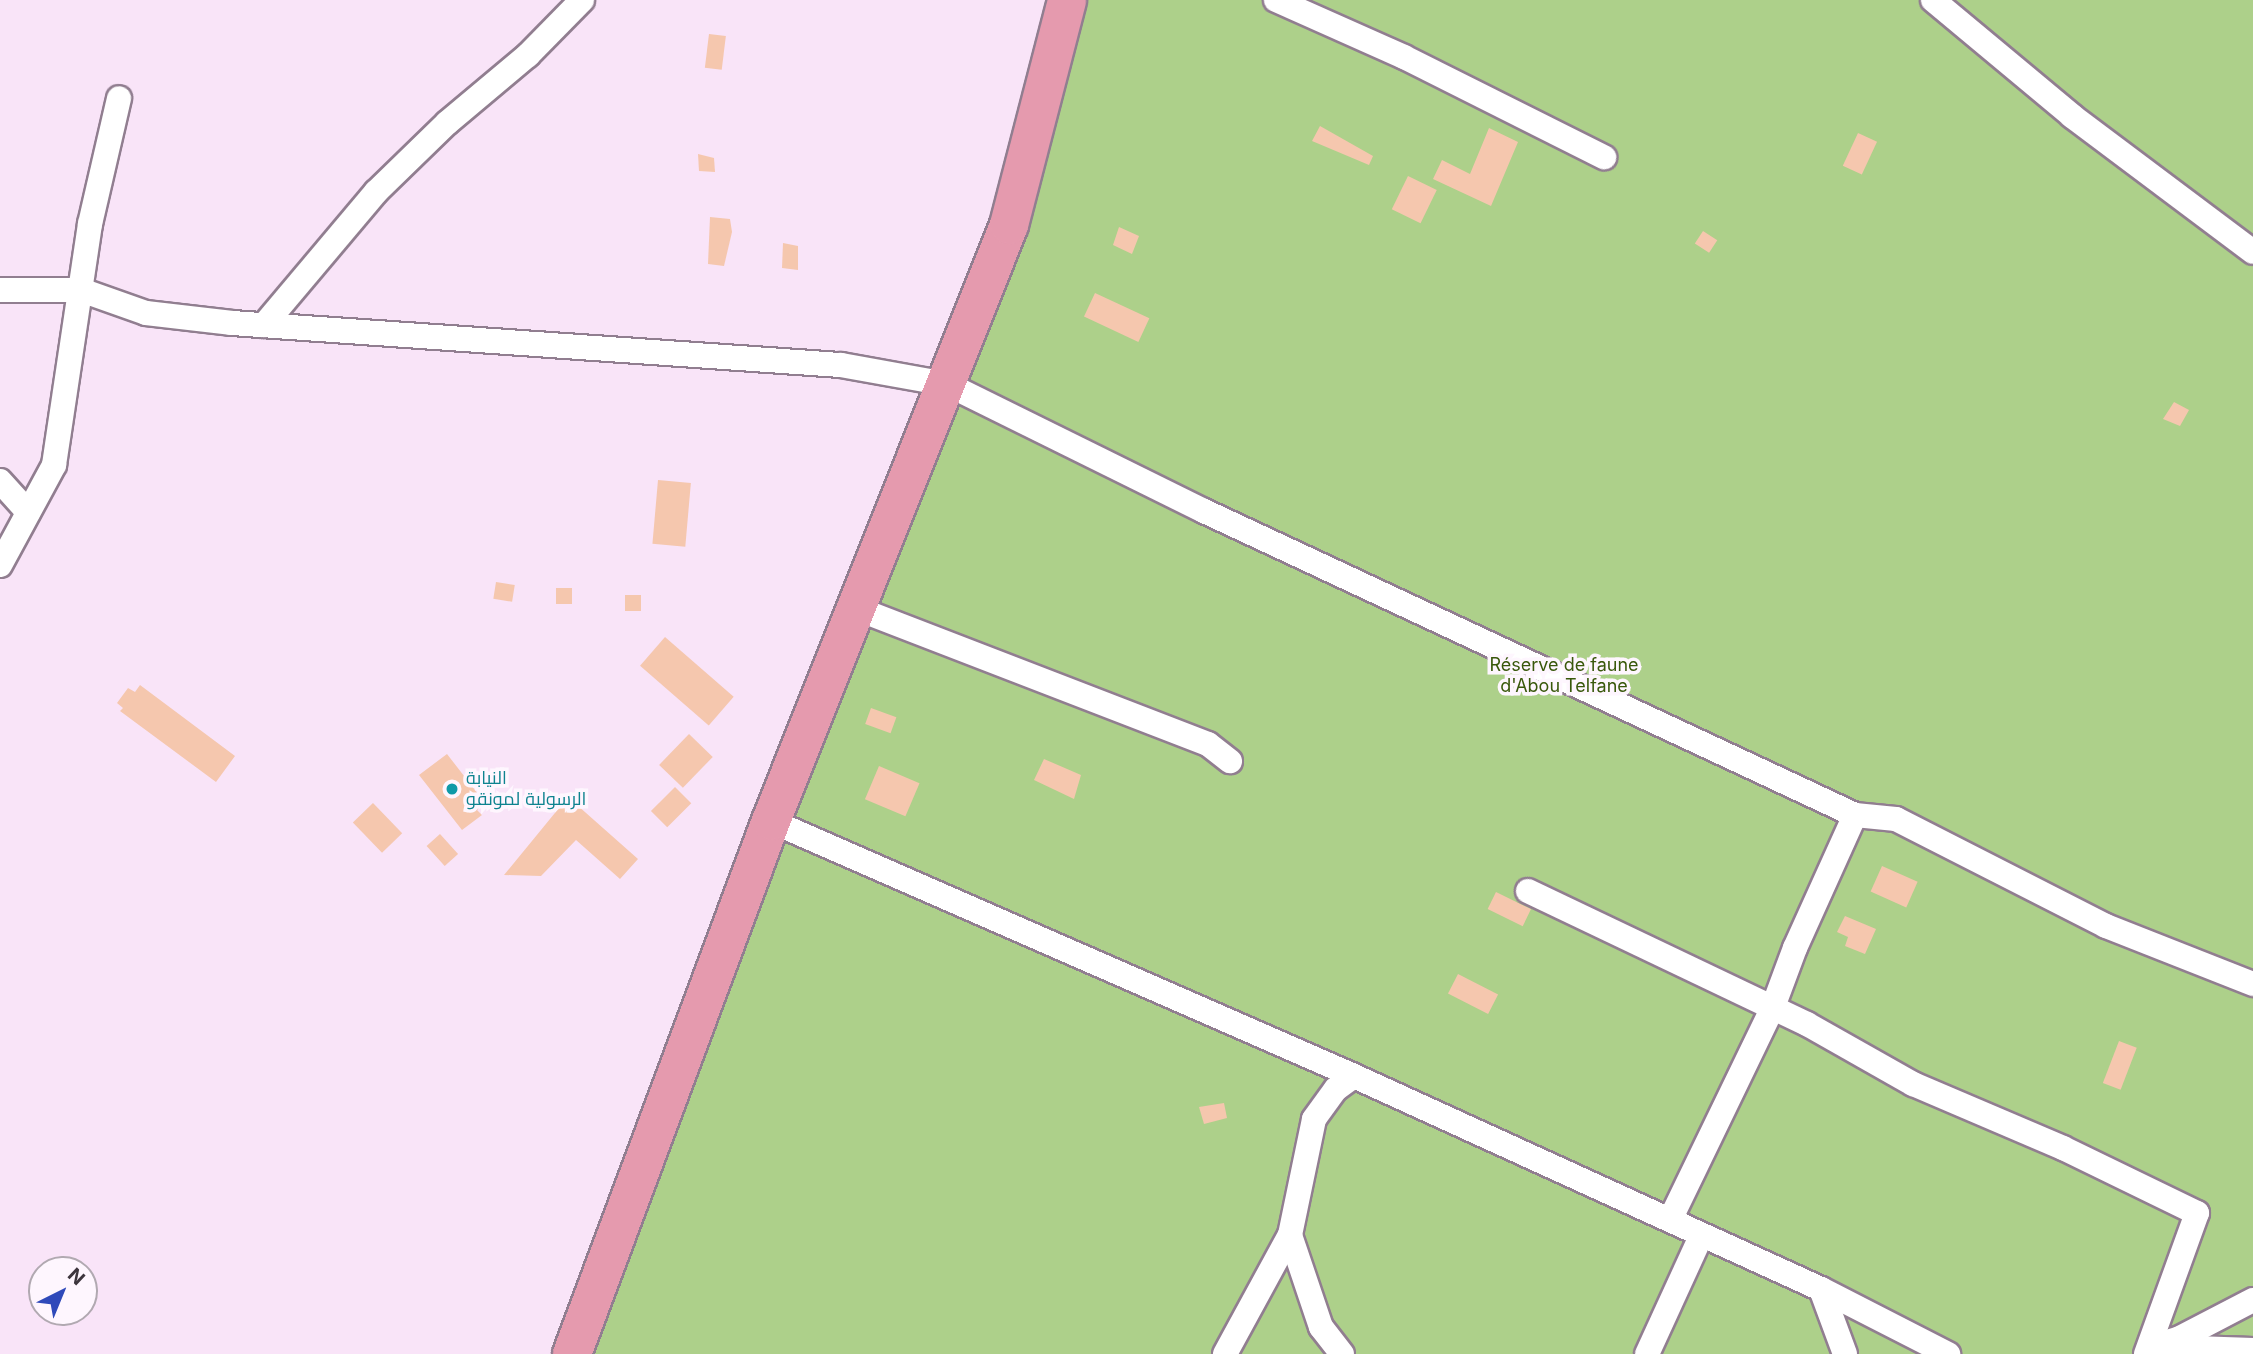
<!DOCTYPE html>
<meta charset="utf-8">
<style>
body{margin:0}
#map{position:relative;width:2253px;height:1354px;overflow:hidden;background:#f9e4f8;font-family:Inter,Cairo,sans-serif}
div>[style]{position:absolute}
.green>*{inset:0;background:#add08a}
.building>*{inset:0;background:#f5c7ae;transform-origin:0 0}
.roads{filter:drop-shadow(2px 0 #917e90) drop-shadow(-2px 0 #917e90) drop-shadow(0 2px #917e90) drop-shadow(0 -2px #917e90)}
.minor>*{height:24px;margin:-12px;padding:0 12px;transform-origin:12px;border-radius:12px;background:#fff}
.primary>*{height:38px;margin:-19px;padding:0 19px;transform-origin:19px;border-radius:19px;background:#e59aae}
.dots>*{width:19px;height:19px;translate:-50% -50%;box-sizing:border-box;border:4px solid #fef6fe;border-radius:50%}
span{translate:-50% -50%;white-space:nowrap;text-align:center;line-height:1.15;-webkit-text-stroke:7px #fef6fe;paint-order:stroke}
.park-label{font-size:18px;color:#39580b}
.culture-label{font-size:18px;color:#0d838f}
.left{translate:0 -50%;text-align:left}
.north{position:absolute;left:28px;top:1256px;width:70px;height:70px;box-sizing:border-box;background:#fef6fe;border:2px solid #b1a9b1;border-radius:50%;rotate:43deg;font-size:19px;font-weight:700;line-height:28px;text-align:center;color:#3d353d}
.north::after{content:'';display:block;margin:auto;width:24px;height:32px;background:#2f49ba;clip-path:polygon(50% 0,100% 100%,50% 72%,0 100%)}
</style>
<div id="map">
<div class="green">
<div style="clip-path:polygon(1067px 0,2253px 0,2253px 1354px,572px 1354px,858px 609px)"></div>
</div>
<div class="building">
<div style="left:709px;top:34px;width:17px;height:34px;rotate:7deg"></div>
<div style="clip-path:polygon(1320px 126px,1373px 156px,1369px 165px,1312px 141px)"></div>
<div style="clip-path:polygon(1489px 128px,1518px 142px,1491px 206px,1433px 179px,1442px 160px,1470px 174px)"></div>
<div style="left:1858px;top:133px;width:21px;height:36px;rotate:25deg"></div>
<div style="clip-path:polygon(698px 154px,714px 158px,715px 172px,699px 171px)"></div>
<div style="left:1408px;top:176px;width:32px;height:37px;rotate:26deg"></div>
<div style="clip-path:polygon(710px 217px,730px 219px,732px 232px,724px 266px,708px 264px)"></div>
<div style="clip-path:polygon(1119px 227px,1139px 236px,1132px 254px,1113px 245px)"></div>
<div style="left:1703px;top:231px;width:17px;height:15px;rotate:33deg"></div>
<div style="clip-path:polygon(783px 243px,798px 246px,798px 270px,782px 268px)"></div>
<div style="left:1095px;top:293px;width:60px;height:26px;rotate:25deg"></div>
<div style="clip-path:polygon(2174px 402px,2189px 410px,2180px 426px,2163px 419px)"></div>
<div style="left:658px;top:480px;width:33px;height:64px;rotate:5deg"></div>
<div style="left:496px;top:582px;width:19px;height:17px;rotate:9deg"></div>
<div style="left:556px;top:588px;width:16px;height:16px"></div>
<div style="left:625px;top:595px;width:16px;height:16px"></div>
<div style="left:665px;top:637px;width:91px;height:38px;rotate:41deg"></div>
<div style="clip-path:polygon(140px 685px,235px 756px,216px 782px,120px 711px,123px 708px,117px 703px,128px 688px,135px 692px)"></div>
<div style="left:871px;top:708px;width:27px;height:17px;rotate:20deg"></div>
<div style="left:689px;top:734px;width:33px;height:43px;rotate:44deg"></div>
<div style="clip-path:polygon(447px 754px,485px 803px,477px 810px,482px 815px,462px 830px,419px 775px)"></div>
<div style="clip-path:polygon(1044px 759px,1081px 775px,1074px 799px,1034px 780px)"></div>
<div style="left:879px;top:766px;width:44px;height:36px;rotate:23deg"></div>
<div style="left:675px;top:787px;width:23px;height:34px;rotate:45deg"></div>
<div style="clip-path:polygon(568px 797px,638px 859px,620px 879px,576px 840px,541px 876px,504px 875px)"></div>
<div style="left:373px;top:803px;width:42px;height:28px;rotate:46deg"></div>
<div style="left:440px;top:834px;width:27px;height:18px;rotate:48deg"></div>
<div style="left:1882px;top:866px;width:39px;height:28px;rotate:24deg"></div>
<div style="left:1496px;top:892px;width:39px;height:19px;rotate:26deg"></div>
<div style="clip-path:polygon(1845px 916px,1876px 929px,1865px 954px,1845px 946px,1848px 937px,1837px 932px)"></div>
<div style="left:1458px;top:974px;width:45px;height:22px;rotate:27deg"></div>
<div style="left:2119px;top:1041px;width:19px;height:45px;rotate:21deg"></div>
<div style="clip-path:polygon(1224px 1103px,1227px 1118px,1204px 1124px,1199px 1107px)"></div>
</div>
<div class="roads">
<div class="minor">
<div style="left:1276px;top:0;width:140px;rotate:24deg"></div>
<div style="left:1404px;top:57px;width:224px;rotate:26.6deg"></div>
<div style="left:1933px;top:0;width:181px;rotate:39.8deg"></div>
<div style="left:2072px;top:116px;width:226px;rotate:36.9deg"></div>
<div style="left:0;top:290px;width:81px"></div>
<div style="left:81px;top:290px;width:69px;rotate:19.5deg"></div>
<div style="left:146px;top:313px;width:87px;rotate:6.6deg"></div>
<div style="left:232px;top:323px;width:610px;rotate:3.95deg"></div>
<div style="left:841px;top:365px;width:108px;rotate:10.2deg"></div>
<div style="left:947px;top:384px;width:287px;rotate:26.3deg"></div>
<div style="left:1204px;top:511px;width:718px;rotate:25.03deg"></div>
<div style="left:264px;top:325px;width:174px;rotate:-49.9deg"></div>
<div style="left:376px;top:192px;width:99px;rotate:-44.2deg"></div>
<div style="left:447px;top:123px;width:106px;rotate:-40deg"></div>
<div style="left:528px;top:55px;width:77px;rotate:-45.5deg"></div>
<div style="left:0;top:481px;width:42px;rotate:47.9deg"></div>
<div style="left:0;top:565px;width:114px;rotate:-61.6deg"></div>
<div style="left:54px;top:465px;width:244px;rotate:-81.5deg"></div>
<div style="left:90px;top:224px;width:129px;rotate:-77deg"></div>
<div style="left:858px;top:609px;width:375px;rotate:21.1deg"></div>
<div style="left:1208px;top:744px;width:28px;rotate:38deg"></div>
<div style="left:771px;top:821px;width:636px;rotate:23.62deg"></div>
<div style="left:1354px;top:1076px;width:513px;rotate:24.52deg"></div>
<div style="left:1821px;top:1289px;width:143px;rotate:27.1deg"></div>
<div style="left:1528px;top:891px;width:309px;rotate:25.5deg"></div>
<div style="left:1807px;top:1024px;width:122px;rotate:29.5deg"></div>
<div style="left:1913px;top:1084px;width:163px;rotate:23.1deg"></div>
<div style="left:2063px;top:1148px;width:149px;rotate:25.9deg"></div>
<div style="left:2197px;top:1213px;width:150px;rotate:109.9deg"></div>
<div style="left:1670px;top:1220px;width:237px;rotate:-64.2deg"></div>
<div style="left:1773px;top:1007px;width:63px;rotate:-69.6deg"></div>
<div style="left:1795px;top:948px;width:146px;rotate:-65.7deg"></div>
<div style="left:1855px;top:815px;width:41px;rotate:5.6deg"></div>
<div style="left:1896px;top:819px;width:236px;rotate:27deg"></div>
<div style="left:2106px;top:926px;width:158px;rotate:21.5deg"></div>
<div style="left:1290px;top:1235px;width:97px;rotate:71.4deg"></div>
<div style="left:1321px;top:1327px;width:34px;rotate:52deg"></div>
<div style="left:1821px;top:1289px;width:69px;rotate:69.7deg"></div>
<div style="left:2151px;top:1347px;width:30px;rotate:-17deg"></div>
<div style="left:2180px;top:1338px;width:82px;rotate:-27.5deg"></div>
<div style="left:2165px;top:1347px;width:88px;rotate:2deg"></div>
<div style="left:1225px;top:1354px;width:136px;rotate:-61.4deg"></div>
<div style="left:1290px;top:1235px;width:118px;rotate:-78.3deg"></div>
<div style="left:1314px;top:1119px;width:37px;rotate:-54deg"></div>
<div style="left:1336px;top:1089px;width:22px;rotate:-36deg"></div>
<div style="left:1647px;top:1354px;width:130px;rotate:-65.4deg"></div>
</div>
<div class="primary">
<div style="left:572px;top:1354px;width:569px;rotate:-69.53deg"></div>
<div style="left:771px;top:821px;width:642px;rotate:-68.23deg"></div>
<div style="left:1009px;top:225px;width:232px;rotate:-75.5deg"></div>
</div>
</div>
<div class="dots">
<div style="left:452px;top:789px;background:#0f9aa8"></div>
</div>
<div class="park-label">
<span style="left:1564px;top:676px">Réserve de faune<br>d'Abou Telfane</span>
</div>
<div class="culture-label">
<span class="left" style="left:466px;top:789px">النيابة<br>الرسولية لمونقو</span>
</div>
<div class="north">N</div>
</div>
